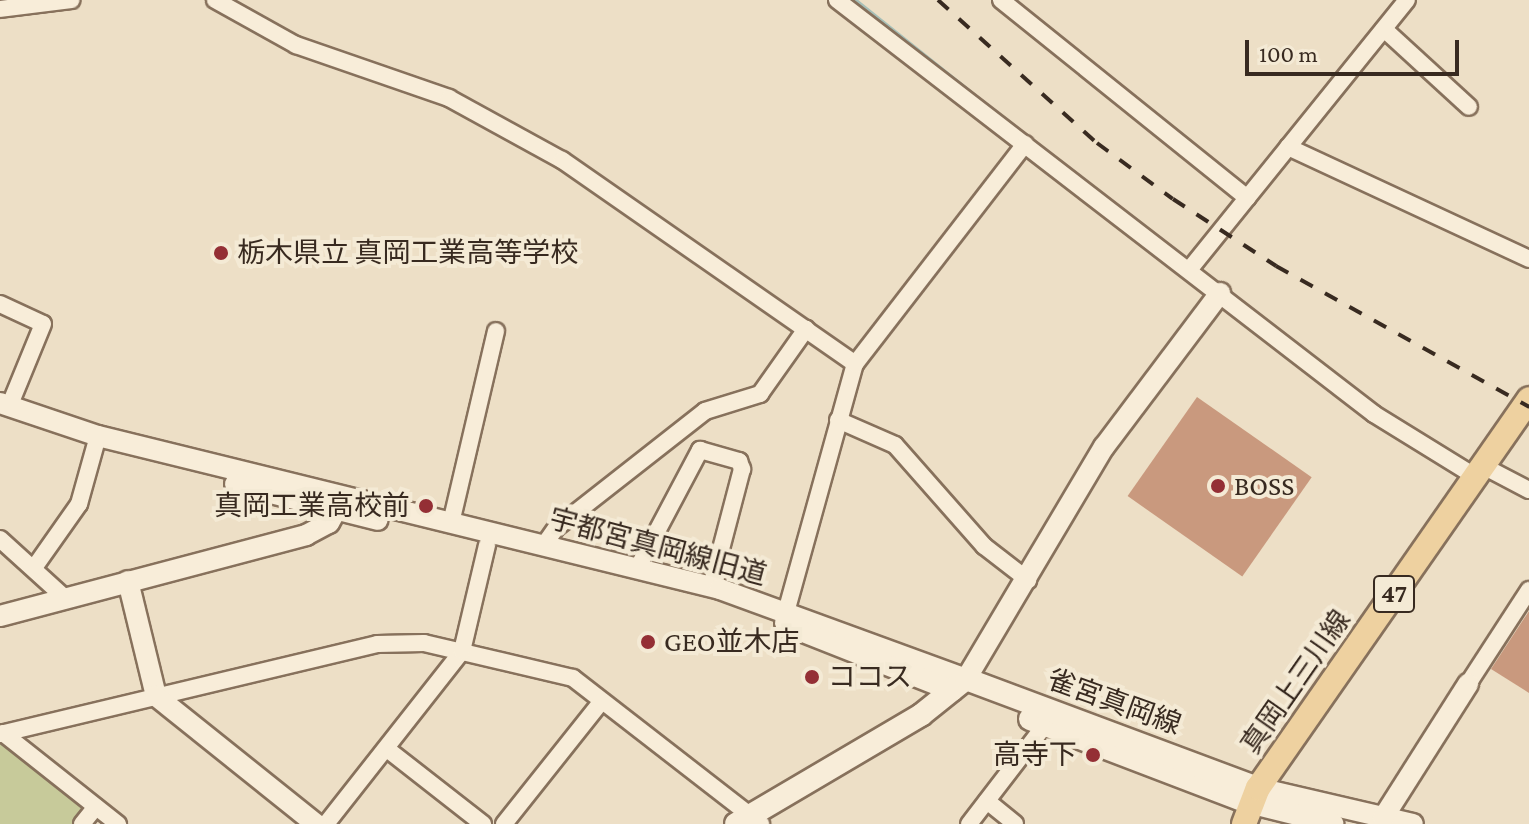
<!DOCTYPE html>
<meta charset="utf-8">
<style>
body{margin:0}
#map{position:relative;width:1529px;height:824px;overflow:hidden;background:#eddfc6;font-family:"Crimson Pro","Noto Sans JP",serif}
div>[style]{position:absolute}
.green>*{inset:0;background:#c7ca9a}
.stream>*{height:4px;margin:-2px;padding:0 2px;transform-origin:2px;border-radius:2px;background:#a7c0b8}
.building>*{inset:0;background:#c9997e;transform-origin:0 0}
.roads{filter:drop-shadow(2px 0 #87715c) drop-shadow(-2px 0 #87715c) drop-shadow(0 2px #87715c) drop-shadow(0 -2px #87715c)}
.minor>*{height:16px;margin:-8px;padding:0 8px;transform-origin:8px;border-radius:8px;background:#f8edd9}
.tertiary>*{height:20px;margin:-10px;padding:0 10px;transform-origin:10px;border-radius:10px;background:#f8edd9}
.secondary>*{height:22px;margin:-11px;padding:0 11px;transform-origin:11px;border-radius:11px;background:#f8edd9}
.primary>*{height:24px;margin:-12px;padding:0 12px;transform-origin:12px;border-radius:12px;background:#eed1a0}
.rail>*{height:4px;margin-top:-2px;transform-origin:0;background:repeating-linear-gradient(90deg,#382a20 0 14px,transparent 0 28px)}
.dots>*{width:22px;height:22px;translate:-50% -50%;box-sizing:border-box;border:4px solid #f4ead5;border-radius:50%}
span{translate:-50% -50%;white-space:nowrap;text-align:center;line-height:1.15;-webkit-text-stroke:8px #f4ead5;paint-order:stroke}
.shield-label span{padding:2px 6px;background:#f4ead5;border:2px solid;border-radius:6px;-webkit-text-stroke-width:0}
.shield-label{font-size:26px;color:#382a20;font-weight:700}
.poi-label{font-size:28px;color:#382a20}
.left{translate:0 -50%;text-align:left}
.right{translate:-100% -50%;text-align:right}
.street-label{font-size:28px;color:#382a20}
.scale{position:absolute;left:1245px;top:40px;width:214px;height:36px;box-sizing:border-box;border:4px solid #382a20;border-top:0;padding-left:10px;font-size:24px;line-height:28px;white-space:nowrap;color:#382a20;-webkit-text-stroke:6px #f4ead5;paint-order:stroke}
</style>
<div id="map">
<div class="green">
<div style="clip-path:polygon(0 734px,96px 807px,82px 824px,0 824px)"></div>
</div>
<div class="stream">
<div style="left:855px;top:0;width:178px;rotate:38.6deg"></div>
</div>
<div class="building">
<div style="left:1197px;top:397px;width:140px;height:121px;rotate:35deg"></div>
<div style="clip-path:polygon(1529px 611px,1529px 693px,1491px 669px)"></div>
</div>
<div class="roads">
<div class="minor">
<div style="left:215px;top:0;width:93px;rotate:29.1deg"></div>
<div style="left:296px;top:45px;width:162px;rotate:19.1deg"></div>
<div style="left:449px;top:98px;width:129px;rotate:28.8deg"></div>
<div style="left:562px;top:160px;width:357px;rotate:34.8deg"></div>
<div style="left:837px;top:0;width:678px;rotate:37.63deg"></div>
<div style="left:1374px;top:414px;width:120px;rotate:31.7deg"></div>
<div style="left:1001px;top:0;width:316px;rotate:38.8deg"></div>
<div style="left:0;top:9px;width:72px;rotate:-7.2deg"></div>
<div style="left:1384px;top:29px;width:115px;rotate:42.5deg"></div>
<div style="left:1288px;top:147px;width:266px;rotate:24.9deg"></div>
<div style="left:1189px;top:270px;width:347px;rotate:-51.1deg"></div>
<div style="left:0;top:304px;width:47px;rotate:24.9deg"></div>
<div style="left:43px;top:324px;width:90px;rotate:112.3deg"></div>
<div style="left:838px;top:420px;width:62px;rotate:23.7deg"></div>
<div style="left:895px;top:445px;width:135px;rotate:48.6deg"></div>
<div style="left:984px;top:546px;width:56px;rotate:37.7deg"></div>
<div style="left:1483px;top:466px;width:52px;rotate:27.6deg"></div>
<div style="left:451px;top:523px;width:197px;rotate:-76.8deg"></div>
<div style="left:0;top:539px;width:88px;rotate:42.2deg"></div>
<div style="left:544px;top:545px;width:21px;rotate:-55deg"></div>
<div style="left:556px;top:528px;width:189px;rotate:-38.1deg"></div>
<div style="left:705px;top:411px;width:58px;rotate:-17.2deg"></div>
<div style="left:760px;top:394px;width:80px;rotate:-54.7deg"></div>
<div style="left:36px;top:565px;width:75px;rotate:-54.8deg"></div>
<div style="left:79px;top:504px;width:71px;rotate:-74.4deg"></div>
<div style="left:637px;top:569px;width:135px;rotate:-62.1deg"></div>
<div style="left:700px;top:450px;width:41px;rotate:15.8deg"></div>
<div style="left:739px;top:461px;width:9px;rotate:69deg"></div>
<div style="left:742px;top:469px;width:122px;rotate:104.7deg"></div>
<div style="left:783px;top:623px;width:269px;rotate:-74.5deg"></div>
<div style="left:855px;top:364px;width:278px;rotate:-52.3deg"></div>
<div style="left:1468px;top:684px;width:112px;rotate:-57deg"></div>
<div style="left:3px;top:733px;width:147px;rotate:38.4deg"></div>
<div style="left:0;top:734px;width:388px;rotate:-13.4deg"></div>
<div style="left:377px;top:644px;width:47px;rotate:-1.2deg"></div>
<div style="left:424px;top:643px;width:153px;rotate:13.2deg"></div>
<div style="left:573px;top:678px;width:238px;rotate:37.8deg"></div>
<div style="left:387px;top:749px;width:122px;rotate:38deg"></div>
<div style="left:987px;top:801px;width:36px;rotate:39deg"></div>
<div style="left:82px;top:824px;width:22px;rotate:-51deg"></div>
<div style="left:326px;top:824px;width:220px;rotate:-51.8deg"></div>
<div style="left:462px;top:651px;width:109px;rotate:-76.7deg"></div>
<div style="left:504px;top:824px;width:157px;rotate:-51.5deg"></div>
<div style="left:969px;top:824px;width:125px;rotate:-52.5deg"></div>
</div>
<div class="tertiary">
<div style="left:0;top:403px;width:103px;rotate:18.6deg"></div>
<div style="left:98px;top:436px;width:641px;rotate:13.82deg"></div>
<div style="left:720px;top:589px;width:262px;rotate:20.1deg"></div>
<div style="left:966px;top:679px;width:270px;rotate:-59.3deg"></div>
<div style="left:1104px;top:447px;width:193px;rotate:-53deg"></div>
<div style="left:235px;top:484px;width:147px;rotate:14.1deg"></div>
<div style="left:128px;top:581px;width:118px;rotate:76.3deg"></div>
<div style="left:156px;top:696px;width:205px;rotate:38.7deg"></div>
<div style="left:0;top:616px;width:317px;rotate:-14.8deg"></div>
<div style="left:306px;top:535px;width:26px;rotate:-28deg"></div>
<div style="left:329px;top:523px;width:25px;rotate:-61deg"></div>
<div style="left:788px;top:626px;width:177px;rotate:21.5deg"></div>
<div style="left:1258px;top:788px;width:159px;rotate:13.1deg"></div>
<div style="left:1253px;top:804px;width:83px;rotate:13.9deg"></div>
<div style="left:1383px;top:818px;width:159px;rotate:-57.6deg"></div>
</div>
<div class="secondary">
<div style="left:1030px;top:719px;width:239px;rotate:20.9deg"></div>
<div style="left:736px;top:824px;width:215px;rotate:-30.5deg"></div>
<div style="left:921px;top:715px;width:58px;rotate:-38.7deg"></div>
<div style="left:966px;top:679px;width:312px;rotate:20.5deg"></div>
</div>
<div class="primary">
<div style="left:1244px;top:824px;width:39px;rotate:-69deg"></div>
<div style="left:1258px;top:788px;width:474px;rotate:-55.1deg"></div>
</div>
</div>
<div class="rail">
<div style="left:938px;top:0;width:214px;rotate:42deg"></div>
<div style="left:1097px;top:143px;width:94px;rotate:36.4deg"></div>
<div style="left:1173px;top:199px;width:123px;rotate:33deg"></div>
<div style="left:1276px;top:266px;width:290px;rotate:29.1deg"></div>
</div>
<div class="dots">
<div style="left:221px;top:253px;background:#942f35"></div>
<div style="left:1218px;top:486px;background:#942f35"></div>
<div style="left:426px;top:506px;background:#942f35"></div>
<div style="left:648px;top:642px;background:#942f35"></div>
<div style="left:812px;top:677px;background:#942f35"></div>
<div style="left:1093px;top:755px;background:#942f35"></div>
</div>
<div class="shield-label">
<span style="left:1394px;top:594px">47</span>
</div>
<div class="poi-label">
<span class="left" style="left:237px;top:253px">栃木県立 真岡工業高等学校</span>
<span class="left" style="left:1234px;top:486px">BOSS</span>
<span class="right" style="left:410px;top:506px">真岡工業高校前</span>
<span class="left" style="left:664px;top:642px">GEO並木店</span>
<span class="left" style="left:828px;top:677px">ココス</span>
<span class="right" style="left:1077px;top:755px">高寺下</span>
</div>
<div class="street-label">
<span style="left:658px;top:547px;rotate:15deg">宇都宮真岡線旧道</span>
<span style="left:1296px;top:682px;rotate:-55deg">真岡上三川線</span>
<span style="left:1114px;top:702px;rotate:20deg">雀宮真岡線</span>
</div>
<div class="scale">100 m</div>
</div>
